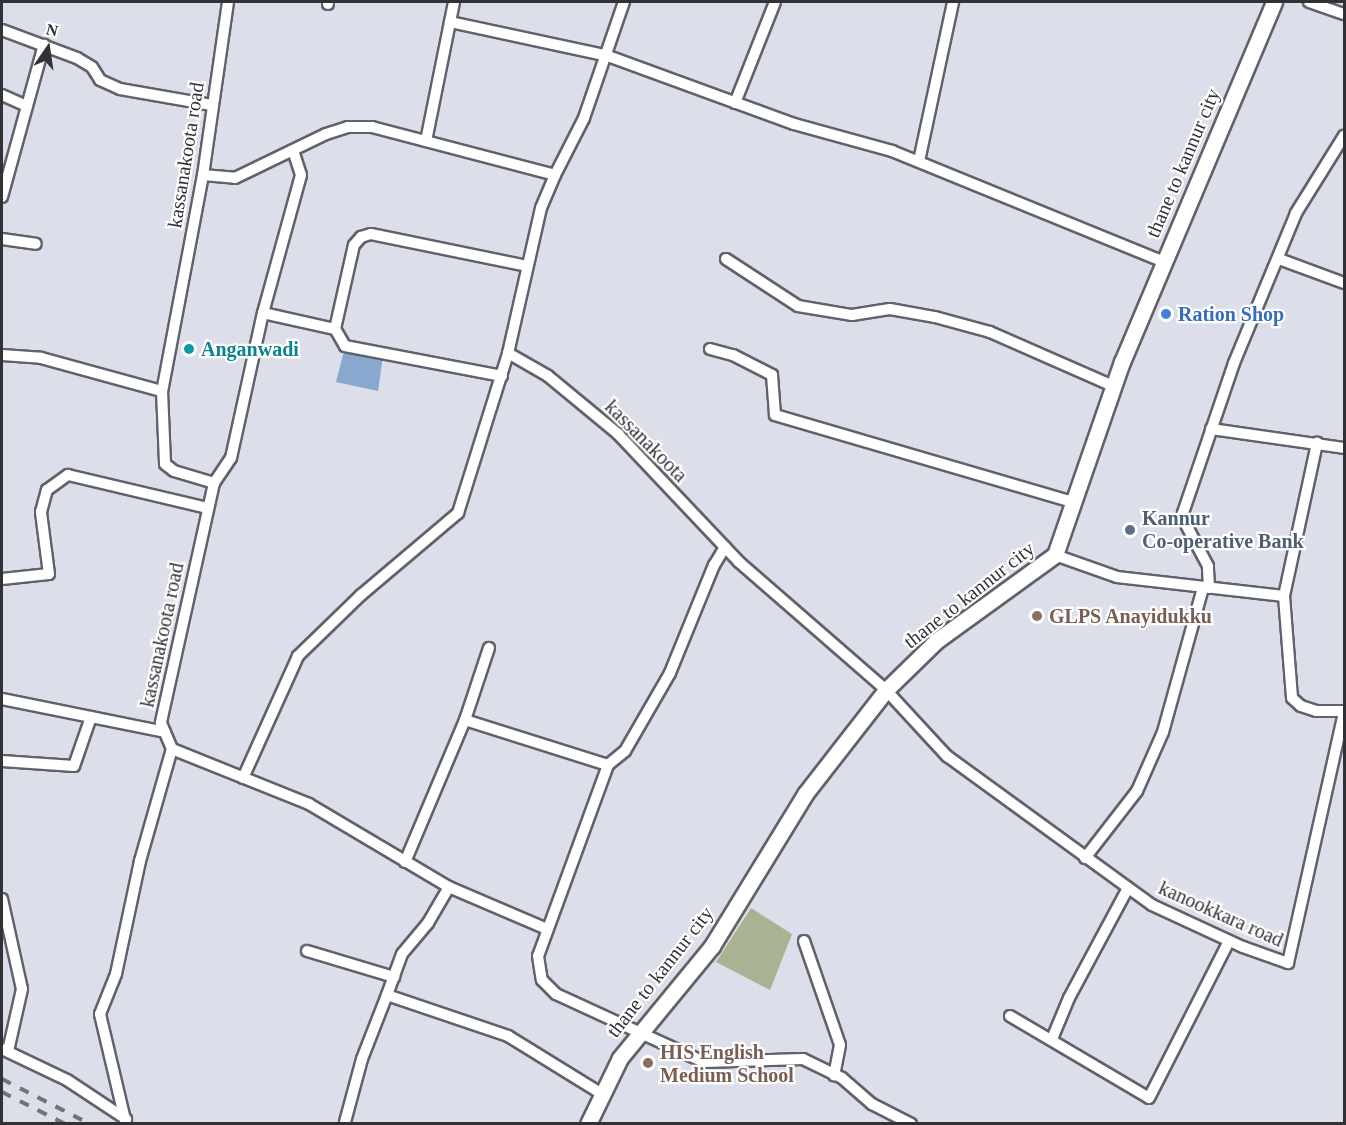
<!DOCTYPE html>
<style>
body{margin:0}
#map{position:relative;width:1346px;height:1125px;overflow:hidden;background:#dcdfe9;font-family:"Times New Roman",serif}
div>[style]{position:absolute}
.green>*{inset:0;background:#a9b394}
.water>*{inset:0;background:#89a8cf}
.roads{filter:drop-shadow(2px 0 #60626b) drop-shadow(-2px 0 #60626b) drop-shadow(0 2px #60626b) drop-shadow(0 -2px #60626b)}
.street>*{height:10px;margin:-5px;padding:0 5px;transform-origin:5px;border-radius:5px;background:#fff}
.secondary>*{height:15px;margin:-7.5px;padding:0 7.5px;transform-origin:7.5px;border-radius:7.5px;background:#fff}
.rail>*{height:4px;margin-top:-2px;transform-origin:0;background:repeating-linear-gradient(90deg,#72737a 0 10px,transparent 0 20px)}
.dots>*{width:16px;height:16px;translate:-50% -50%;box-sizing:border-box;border:3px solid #fff;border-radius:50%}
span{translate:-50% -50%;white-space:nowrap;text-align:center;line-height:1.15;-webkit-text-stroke:4.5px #fff;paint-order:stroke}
.street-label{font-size:20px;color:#313236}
.shop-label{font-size:20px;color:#366cbe;font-weight:700}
.left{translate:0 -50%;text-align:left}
.culture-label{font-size:20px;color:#0d838f;font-weight:700}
.service-label{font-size:20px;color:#4e5e75;font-weight:700}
.education-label{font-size:20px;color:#785e54;font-weight:700}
.frame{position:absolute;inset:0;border:3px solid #313236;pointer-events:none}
.north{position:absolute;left:18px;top:18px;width:60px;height:60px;-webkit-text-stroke:4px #fff;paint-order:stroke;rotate:13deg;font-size:16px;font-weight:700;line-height:24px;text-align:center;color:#313236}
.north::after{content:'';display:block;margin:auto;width:21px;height:27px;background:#313236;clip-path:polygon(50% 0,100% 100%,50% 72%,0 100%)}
</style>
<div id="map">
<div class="green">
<div style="clip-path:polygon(751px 908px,792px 934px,770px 990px,716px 962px)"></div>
</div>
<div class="water">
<div style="clip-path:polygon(344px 351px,383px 356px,378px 391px,336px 382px)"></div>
</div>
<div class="roads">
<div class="street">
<div style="left:228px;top:2px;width:175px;rotate:98.2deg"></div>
<div style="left:203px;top:175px;width:220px;rotate:100.7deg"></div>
<div style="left:162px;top:391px;width:73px;rotate:87.6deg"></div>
<div style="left:165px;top:464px;width:11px;rotate:38deg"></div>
<div style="left:174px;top:471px;width:42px;rotate:16.7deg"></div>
<div style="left:214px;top:483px;width:246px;rotate:102.5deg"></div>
<div style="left:161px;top:723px;width:28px;rotate:67deg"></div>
<div style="left:172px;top:749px;width:148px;rotate:21.9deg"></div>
<div style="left:309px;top:804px;width:163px;rotate:30.7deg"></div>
<div style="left:449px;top:887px;width:107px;rotate:23.2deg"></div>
<div style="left:1309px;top:2px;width:37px;rotate:19deg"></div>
<div style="left:328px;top:4px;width:2px;rotate:-90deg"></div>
<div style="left:450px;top:22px;width:162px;rotate:12.1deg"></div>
<div style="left:608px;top:56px;width:198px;rotate:20.1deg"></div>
<div style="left:794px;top:124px;width:102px;rotate:15.4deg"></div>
<div style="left:892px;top:151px;width:294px;rotate:22.2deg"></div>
<div style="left:2px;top:30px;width:80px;rotate:20.5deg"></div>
<div style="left:77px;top:58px;width:17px;rotate:31deg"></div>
<div style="left:92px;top:67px;width:15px;rotate:58deg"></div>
<div style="left:100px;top:80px;width:22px;rotate:24deg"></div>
<div style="left:120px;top:89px;width:93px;rotate:9.9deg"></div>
<div style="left:2px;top:95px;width:27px;rotate:24deg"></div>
<div style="left:735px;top:103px;width:109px;rotate:-68.4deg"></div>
<div style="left:426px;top:141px;width:142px;rotate:-78.6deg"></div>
<div style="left:919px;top:161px;width:163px;rotate:-77.9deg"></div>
<div style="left:203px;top:175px;width:32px;rotate:5deg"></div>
<div style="left:235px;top:178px;width:101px;rotate:-25.8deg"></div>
<div style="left:326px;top:134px;width:23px;rotate:-18deg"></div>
<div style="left:348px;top:127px;width:24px"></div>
<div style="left:372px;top:127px;width:189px;rotate:14.7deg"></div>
<div style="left:555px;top:175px;width:64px;rotate:-63deg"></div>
<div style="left:584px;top:118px;width:123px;rotate:-71deg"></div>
<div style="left:555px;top:175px;width:36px;rotate:113deg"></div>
<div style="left:541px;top:208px;width:149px;rotate:102.8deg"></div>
<div style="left:508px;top:353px;width:46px;rotate:29.9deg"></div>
<div style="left:548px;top:376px;width:91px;rotate:39.6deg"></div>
<div style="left:618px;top:434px;width:176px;rotate:46.6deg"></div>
<div style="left:739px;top:562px;width:195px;rotate:41deg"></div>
<div style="left:886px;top:690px;width:90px;rotate:47.3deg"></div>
<div style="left:947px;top:756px;width:253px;rotate:36deg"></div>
<div style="left:1152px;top:905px;width:100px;rotate:24.8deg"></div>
<div style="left:1243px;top:947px;width:48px;rotate:19.6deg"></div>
<div style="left:1288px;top:963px;width:257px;rotate:-77.4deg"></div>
<div style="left:2px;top:197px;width:158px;rotate:-74.6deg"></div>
<div style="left:2px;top:239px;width:34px;rotate:8deg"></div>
<div style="left:726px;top:259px;width:86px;rotate:33.1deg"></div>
<div style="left:798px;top:306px;width:55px;rotate:9.5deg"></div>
<div style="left:852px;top:315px;width:38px;rotate:-9deg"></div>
<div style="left:890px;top:309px;width:46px;rotate:10.1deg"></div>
<div style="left:935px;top:317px;width:57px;rotate:15.3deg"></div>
<div style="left:990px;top:332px;width:134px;rotate:23.7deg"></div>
<div style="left:1279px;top:259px;width:69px;rotate:20.3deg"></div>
<div style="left:263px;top:313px;width:143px;rotate:-74.6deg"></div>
<div style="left:301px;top:175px;width:26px;rotate:-108deg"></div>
<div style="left:710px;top:349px;width:24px;rotate:15deg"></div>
<div style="left:733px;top:355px;width:44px;rotate:27.1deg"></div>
<div style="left:772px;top:375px;width:40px;rotate:85.7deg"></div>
<div style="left:775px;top:415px;width:310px;rotate:16.3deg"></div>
<div style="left:2px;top:355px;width:39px;rotate:4deg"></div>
<div style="left:41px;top:358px;width:125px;rotate:15.3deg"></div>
<div style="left:502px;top:376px;width:160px;rotate:-169.2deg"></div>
<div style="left:345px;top:346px;width:20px;rotate:-120deg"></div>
<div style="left:335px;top:329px;width:86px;rotate:-77.3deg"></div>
<div style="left:354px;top:245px;width:11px;rotate:-49deg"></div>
<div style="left:361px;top:237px;width:10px;rotate:-17deg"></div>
<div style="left:371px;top:234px;width:159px;rotate:11.6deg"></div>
<div style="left:1211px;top:429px;width:134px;rotate:8.1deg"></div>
<div style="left:214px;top:483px;width:30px;rotate:-56deg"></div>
<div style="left:231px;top:458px;width:148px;rotate:-77.6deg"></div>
<div style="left:263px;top:313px;width:74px;rotate:12.5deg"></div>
<div style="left:725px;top:547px;width:21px;rotate:121deg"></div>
<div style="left:714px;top:565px;width:117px;rotate:112.2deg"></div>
<div style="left:670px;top:673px;width:90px;rotate:120deg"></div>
<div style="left:625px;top:751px;width:22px;rotate:141deg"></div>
<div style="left:608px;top:765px;width:203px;rotate:110.1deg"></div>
<div style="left:538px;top:956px;width:24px;rotate:81deg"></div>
<div style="left:542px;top:980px;width:20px;rotate:45deg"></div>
<div style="left:556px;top:994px;width:163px;rotate:24.7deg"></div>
<div style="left:704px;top:1062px;width:99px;rotate:-1.7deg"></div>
<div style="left:803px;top:1059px;width:43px;rotate:26deg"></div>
<div style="left:842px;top:1078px;width:40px;rotate:41deg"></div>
<div style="left:872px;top:1104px;width:44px;rotate:27.1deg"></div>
<div style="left:1055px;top:555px;width:66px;rotate:19.5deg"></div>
<div style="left:1117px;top:577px;width:168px;rotate:6.5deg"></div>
<div style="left:1284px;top:596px;width:157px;rotate:-77.8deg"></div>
<div style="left:2px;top:579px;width:47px;rotate:-6.1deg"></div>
<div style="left:49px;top:574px;width:63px;rotate:-97.4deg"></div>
<div style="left:41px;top:512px;width:23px;rotate:-75deg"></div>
<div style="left:47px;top:490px;width:26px;rotate:-36deg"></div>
<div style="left:68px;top:475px;width:144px;rotate:13.3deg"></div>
<div style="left:1209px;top:588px;width:22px;rotate:-93deg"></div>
<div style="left:1208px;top:566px;width:53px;rotate:-118deg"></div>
<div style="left:1183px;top:519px;width:6px;rotate:-90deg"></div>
<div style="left:1183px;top:513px;width:158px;rotate:-71.2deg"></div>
<div style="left:1234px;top:363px;width:162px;rotate:-67.5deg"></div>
<div style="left:1296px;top:213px;width:91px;rotate:-58.1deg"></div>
<div style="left:1284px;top:596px;width:102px;rotate:85.5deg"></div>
<div style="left:1292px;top:698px;width:12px;rotate:42deg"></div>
<div style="left:1301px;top:706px;width:16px;rotate:18deg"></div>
<div style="left:1316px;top:711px;width:26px"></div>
<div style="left:2px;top:699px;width:166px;rotate:11.4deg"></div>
<div style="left:465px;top:720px;width:150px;rotate:17.5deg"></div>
<div style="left:2px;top:761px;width:72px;rotate:4deg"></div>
<div style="left:74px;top:766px;width:52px;rotate:-70.9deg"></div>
<div style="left:243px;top:778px;width:134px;rotate:-65.7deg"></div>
<div style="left:298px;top:656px;width:88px;rotate:-44.1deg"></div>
<div style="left:361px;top:595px;width:127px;rotate:-40.2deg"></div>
<div style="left:458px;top:513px;width:168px;rotate:-72.6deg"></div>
<div style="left:1085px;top:858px;width:85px;rotate:-52.2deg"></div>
<div style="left:1137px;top:791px;width:64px;rotate:-66.2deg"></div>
<div style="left:1163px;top:732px;width:149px;rotate:-74.5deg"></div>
<div style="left:405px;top:862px;width:154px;rotate:-67.1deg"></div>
<div style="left:465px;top:720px;width:76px;rotate:-71.6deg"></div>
<div style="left:449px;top:887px;width:42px;rotate:120.3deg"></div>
<div style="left:428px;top:923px;width:40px;rotate:130deg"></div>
<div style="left:402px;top:954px;width:44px;rotate:110.1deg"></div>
<div style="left:387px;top:995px;width:128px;rotate:18.7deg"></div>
<div style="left:508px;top:1036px;width:110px;rotate:31.7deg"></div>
<div style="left:2px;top:899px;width:92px;rotate:77.5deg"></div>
<div style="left:22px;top:989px;width:64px;rotate:102.7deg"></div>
<div style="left:804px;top:941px;width:110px;rotate:70.9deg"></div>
<div style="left:840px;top:1045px;width:31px;rotate:101deg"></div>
<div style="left:307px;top:951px;width:91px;rotate:16.6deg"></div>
<div style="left:1010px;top:1016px;width:161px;rotate:30.5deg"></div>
<div style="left:1149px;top:1098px;width:176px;rotate:-63deg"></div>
<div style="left:1052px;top:1039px;width:44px;rotate:-67.5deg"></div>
<div style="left:1069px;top:998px;width:125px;rotate:-61.8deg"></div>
<div style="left:2px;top:1049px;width:72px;rotate:25.5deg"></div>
<div style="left:67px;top:1080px;width:71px;rotate:33.5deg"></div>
<div style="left:345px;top:1122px;width:65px;rotate:-74.9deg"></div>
<div style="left:362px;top:1059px;width:69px;rotate:-68.7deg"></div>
<div style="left:126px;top:1124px;width:113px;rotate:-103.3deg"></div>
<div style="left:100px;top:1014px;width:43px;rotate:-68.2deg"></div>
<div style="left:116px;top:974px;width:116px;rotate:-78deg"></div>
<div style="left:140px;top:861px;width:116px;rotate:-74.1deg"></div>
</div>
<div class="secondary">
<div style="left:588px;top:1124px;width:73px;rotate:-64.1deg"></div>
<div style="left:620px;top:1058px;width:145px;rotate:-50.6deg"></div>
<div style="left:712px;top:946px;width:178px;rotate:-58.5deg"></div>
<div style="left:805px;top:794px;width:132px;rotate:-52.1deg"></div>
<div style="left:886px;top:690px;width:70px;rotate:-44.4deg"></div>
<div style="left:936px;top:641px;width:147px;rotate:-35.9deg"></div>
<div style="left:1055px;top:555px;width:204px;rotate:-70.9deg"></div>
<div style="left:1122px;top:362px;width:391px;rotate:-67.1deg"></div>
</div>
</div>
<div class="rail">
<div style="left:2px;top:1079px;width:99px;rotate:27.1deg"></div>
<div style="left:2px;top:1092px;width:71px;rotate:26.9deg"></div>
</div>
<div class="dots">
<div style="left:1166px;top:314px;background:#3f7fe0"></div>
<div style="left:189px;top:349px;background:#0f9aa8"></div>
<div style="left:1130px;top:530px;background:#5c6f8a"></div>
<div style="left:1037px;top:616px;background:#8d6e63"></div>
<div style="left:648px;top:1063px;background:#8d6e63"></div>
</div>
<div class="street-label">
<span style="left:186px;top:155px;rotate:-81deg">kassanakoota road</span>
<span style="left:1183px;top:163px;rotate:-67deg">thane to kannur city</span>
<span style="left:646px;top:441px;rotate:45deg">kassanakoota</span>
<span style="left:969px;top:595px;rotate:-38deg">thane to kannur city</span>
<span style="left:162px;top:635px;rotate:-78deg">kassanakoota road</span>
<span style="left:1221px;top:914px;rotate:24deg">kanookkara road</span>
<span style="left:660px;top:972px;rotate:-52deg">thane to kannur city</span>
</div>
<div class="shop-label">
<span class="left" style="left:1178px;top:314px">Ration Shop</span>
</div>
<div class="culture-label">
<span class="left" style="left:201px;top:349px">Anganwadi</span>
</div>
<div class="service-label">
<span class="left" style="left:1142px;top:530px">Kannur<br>Co-operative Bank</span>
</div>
<div class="education-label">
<span class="left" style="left:1049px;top:616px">GLPS Anayidukku</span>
<span class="left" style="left:660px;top:1064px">HIS English<br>Medium School</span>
</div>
<div class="frame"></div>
<div class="north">N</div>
</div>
